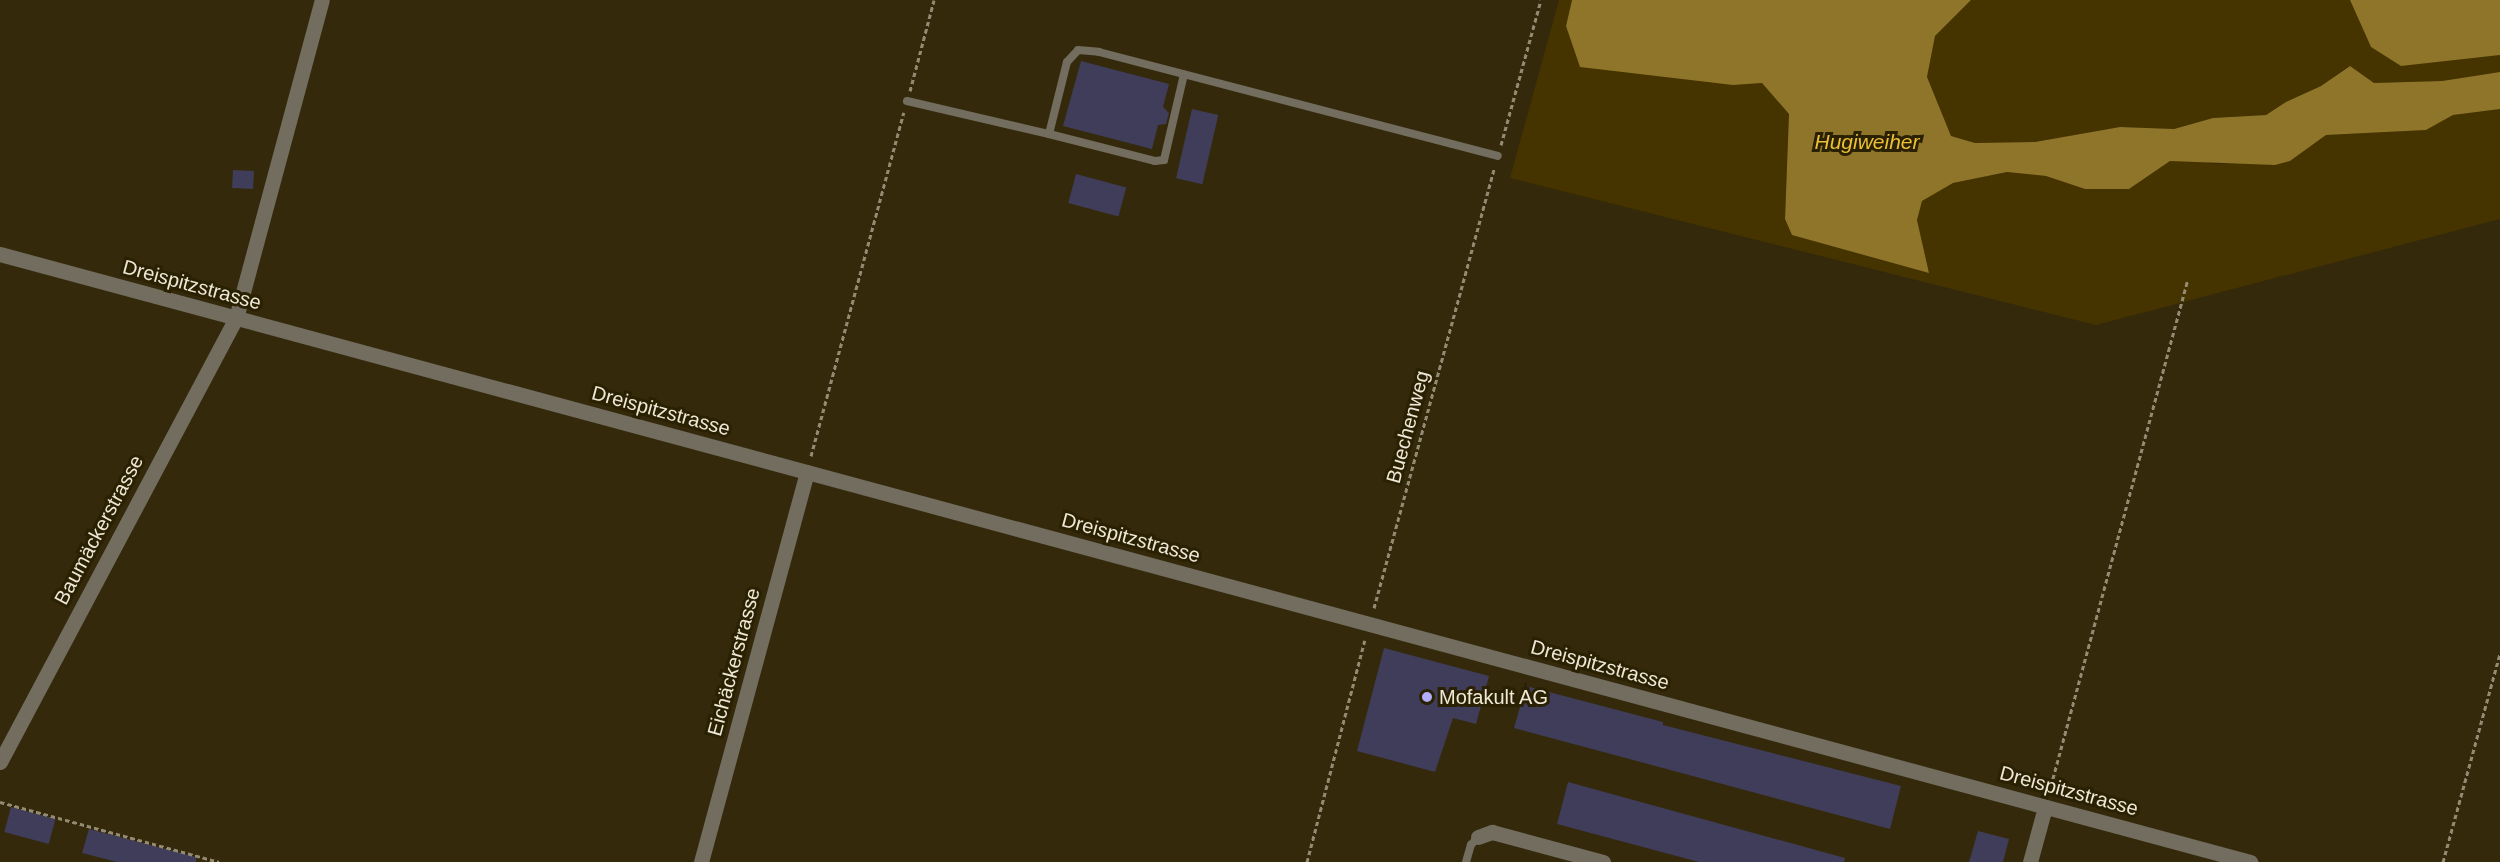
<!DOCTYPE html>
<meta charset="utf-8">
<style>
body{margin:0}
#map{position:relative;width:2500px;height:862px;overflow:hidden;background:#34290b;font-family:Helvetica,sans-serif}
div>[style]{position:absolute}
.green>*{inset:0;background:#453400}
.water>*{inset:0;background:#8f7529}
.building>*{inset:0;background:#3f3d5a;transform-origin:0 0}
.path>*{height:3px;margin-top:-1.5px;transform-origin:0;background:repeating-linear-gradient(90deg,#948b74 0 4.5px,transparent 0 7.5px)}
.service>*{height:8px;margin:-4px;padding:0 4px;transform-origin:4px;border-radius:4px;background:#726d5f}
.minor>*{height:15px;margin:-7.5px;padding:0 7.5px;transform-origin:7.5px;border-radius:7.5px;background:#726d5f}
.dots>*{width:16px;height:16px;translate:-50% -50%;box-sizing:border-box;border:3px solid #2a2002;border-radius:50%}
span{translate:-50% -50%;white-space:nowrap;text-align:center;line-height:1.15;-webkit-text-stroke:6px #2a2002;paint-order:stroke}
.street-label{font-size:20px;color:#efe8d7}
.poi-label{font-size:20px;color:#efe8d7}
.left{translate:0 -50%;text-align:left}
.water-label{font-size:21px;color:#ecbf35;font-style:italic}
</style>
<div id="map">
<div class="green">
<div style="clip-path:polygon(1559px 0,1572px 0,1566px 26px,1733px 85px,1762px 83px,1789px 114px,1785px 219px,1929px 273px,1917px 220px,1922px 201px,1953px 183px,2007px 172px,2046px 176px,2085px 189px,2129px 189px,2170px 161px,2195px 160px,2215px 164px,2290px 161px,2326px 135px,2426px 130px,2453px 115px,2500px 109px,2500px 219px,2096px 325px,1510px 178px)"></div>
<div style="clip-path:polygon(1971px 0,2350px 0,2371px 47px,2401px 66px,2500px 55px,2500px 72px,2442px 81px,2374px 83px,2349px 66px,2321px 86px,2286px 102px,2266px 115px,2213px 118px,2174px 129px,2120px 127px,2035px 142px,1975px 143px,1951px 136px,1927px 77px,1935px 36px)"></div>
</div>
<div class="water">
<div style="clip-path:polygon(1572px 0,1971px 0,1935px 36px,1927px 77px,1951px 136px,1975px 143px,2035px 142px,2120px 127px,2174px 129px,2213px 118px,2266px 115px,2286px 102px,2321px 86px,2350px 66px,2374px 83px,2442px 81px,2500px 72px,2500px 109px,2453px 115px,2426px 130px,2326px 135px,2290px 161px,2275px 165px,2170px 161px,2129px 189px,2085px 189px,2046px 176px,2007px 172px,1953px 183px,1922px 201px,1917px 220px,1929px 273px,1792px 235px,1785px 219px,1789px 114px,1762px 83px,1733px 85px,1580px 67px,1566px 26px)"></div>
<div style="clip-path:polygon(2350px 0,2500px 0,2500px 55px,2401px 66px,2371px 47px)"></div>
</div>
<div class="building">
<div style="clip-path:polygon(1081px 61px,1169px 84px,1163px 107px,1169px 113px,1166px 124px,1158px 125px,1152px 149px,1063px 126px)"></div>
<div style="left:1192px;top:109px;width:27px;height:71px;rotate:13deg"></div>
<div style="left:233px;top:170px;width:21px;height:18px;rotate:3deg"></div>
<div style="left:1076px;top:174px;width:52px;height:30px;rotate:15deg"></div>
<div style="clip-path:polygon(1384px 648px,1489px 676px,1476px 724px,1453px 718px,1435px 772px,1357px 751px)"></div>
<div style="clip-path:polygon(1526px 686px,1663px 722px,1663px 725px,1901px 786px,1890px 829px,1514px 728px)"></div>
<div style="clip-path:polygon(1568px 782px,1845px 858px,1844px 862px,1699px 862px,1557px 824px)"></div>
<div style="left:11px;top:807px;width:46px;height:26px;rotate:15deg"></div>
<div style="clip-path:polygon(89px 829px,196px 857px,196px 862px,117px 862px,82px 853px)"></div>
<div style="clip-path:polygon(1978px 831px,2009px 839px,2003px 862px,1969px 862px)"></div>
</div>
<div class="path">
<div style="left:910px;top:91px;width:94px;rotate:-75.2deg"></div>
<div style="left:1501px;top:145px;width:150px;rotate:-74.6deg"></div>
<div style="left:811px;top:456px;width:356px;rotate:-74.9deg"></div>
<div style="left:1374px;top:608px;width:455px;rotate:-74.7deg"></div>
<div style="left:2049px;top:793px;width:532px;rotate:-74.87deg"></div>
<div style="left:0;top:802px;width:227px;rotate:15.3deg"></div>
<div style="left:1307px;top:862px;width:229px;rotate:-75.4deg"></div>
<div style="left:2443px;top:862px;width:217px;rotate:-74.7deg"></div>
</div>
<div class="service">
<div style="left:907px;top:101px;width:146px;rotate:13.1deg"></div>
<div style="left:1049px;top:134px;width:74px;rotate:-76deg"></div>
<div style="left:1067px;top:62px;width:16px;rotate:-47deg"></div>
<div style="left:1078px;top:50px;width:21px;rotate:5deg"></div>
<div style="left:1099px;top:52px;width:412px;rotate:14.6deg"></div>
<div style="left:1049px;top:134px;width:109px;rotate:14.3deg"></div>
<div style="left:1155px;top:161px;width:9px;rotate:-6deg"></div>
<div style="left:1164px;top:160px;width:88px;rotate:-76.9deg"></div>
<div style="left:1466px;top:862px;width:18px;rotate:-74deg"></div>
<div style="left:1471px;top:845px;width:11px;rotate:-49deg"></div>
</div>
<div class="minor">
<div style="left:0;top:254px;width:2331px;rotate:15.12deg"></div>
<div style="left:0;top:762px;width:503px;rotate:-62.01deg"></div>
<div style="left:236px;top:318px;width:329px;rotate:-74.9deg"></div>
<div style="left:1478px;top:837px;width:15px;rotate:-20deg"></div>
<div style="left:1492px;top:832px;width:115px;rotate:15.1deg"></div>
<div style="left:701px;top:862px;width:404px;rotate:-74.8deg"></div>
<div style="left:2030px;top:862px;width:57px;rotate:-74.7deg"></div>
</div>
<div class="dots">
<div style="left:1427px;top:697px;background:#b3adf9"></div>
</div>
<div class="street-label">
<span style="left:192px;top:285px;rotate:15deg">Dreispitzstrasse</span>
<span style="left:661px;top:411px;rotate:15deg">Dreispitzstrasse</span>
<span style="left:1408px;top:427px;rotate:-75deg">Buechenweg</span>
<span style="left:99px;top:530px;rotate:-62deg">Baumäckerstrasse</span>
<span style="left:1131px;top:538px;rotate:15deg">Dreispitzstrasse</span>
<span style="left:734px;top:662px;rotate:-75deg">Eichäckerstrasse</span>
<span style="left:1600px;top:665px;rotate:15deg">Dreispitzstrasse</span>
<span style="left:2069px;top:791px;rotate:15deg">Dreispitzstrasse</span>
</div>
<div class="poi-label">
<span class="left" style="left:1439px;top:697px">Mofakult AG</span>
</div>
<div class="water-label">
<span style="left:1867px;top:142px">Hugiweiher</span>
</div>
</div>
